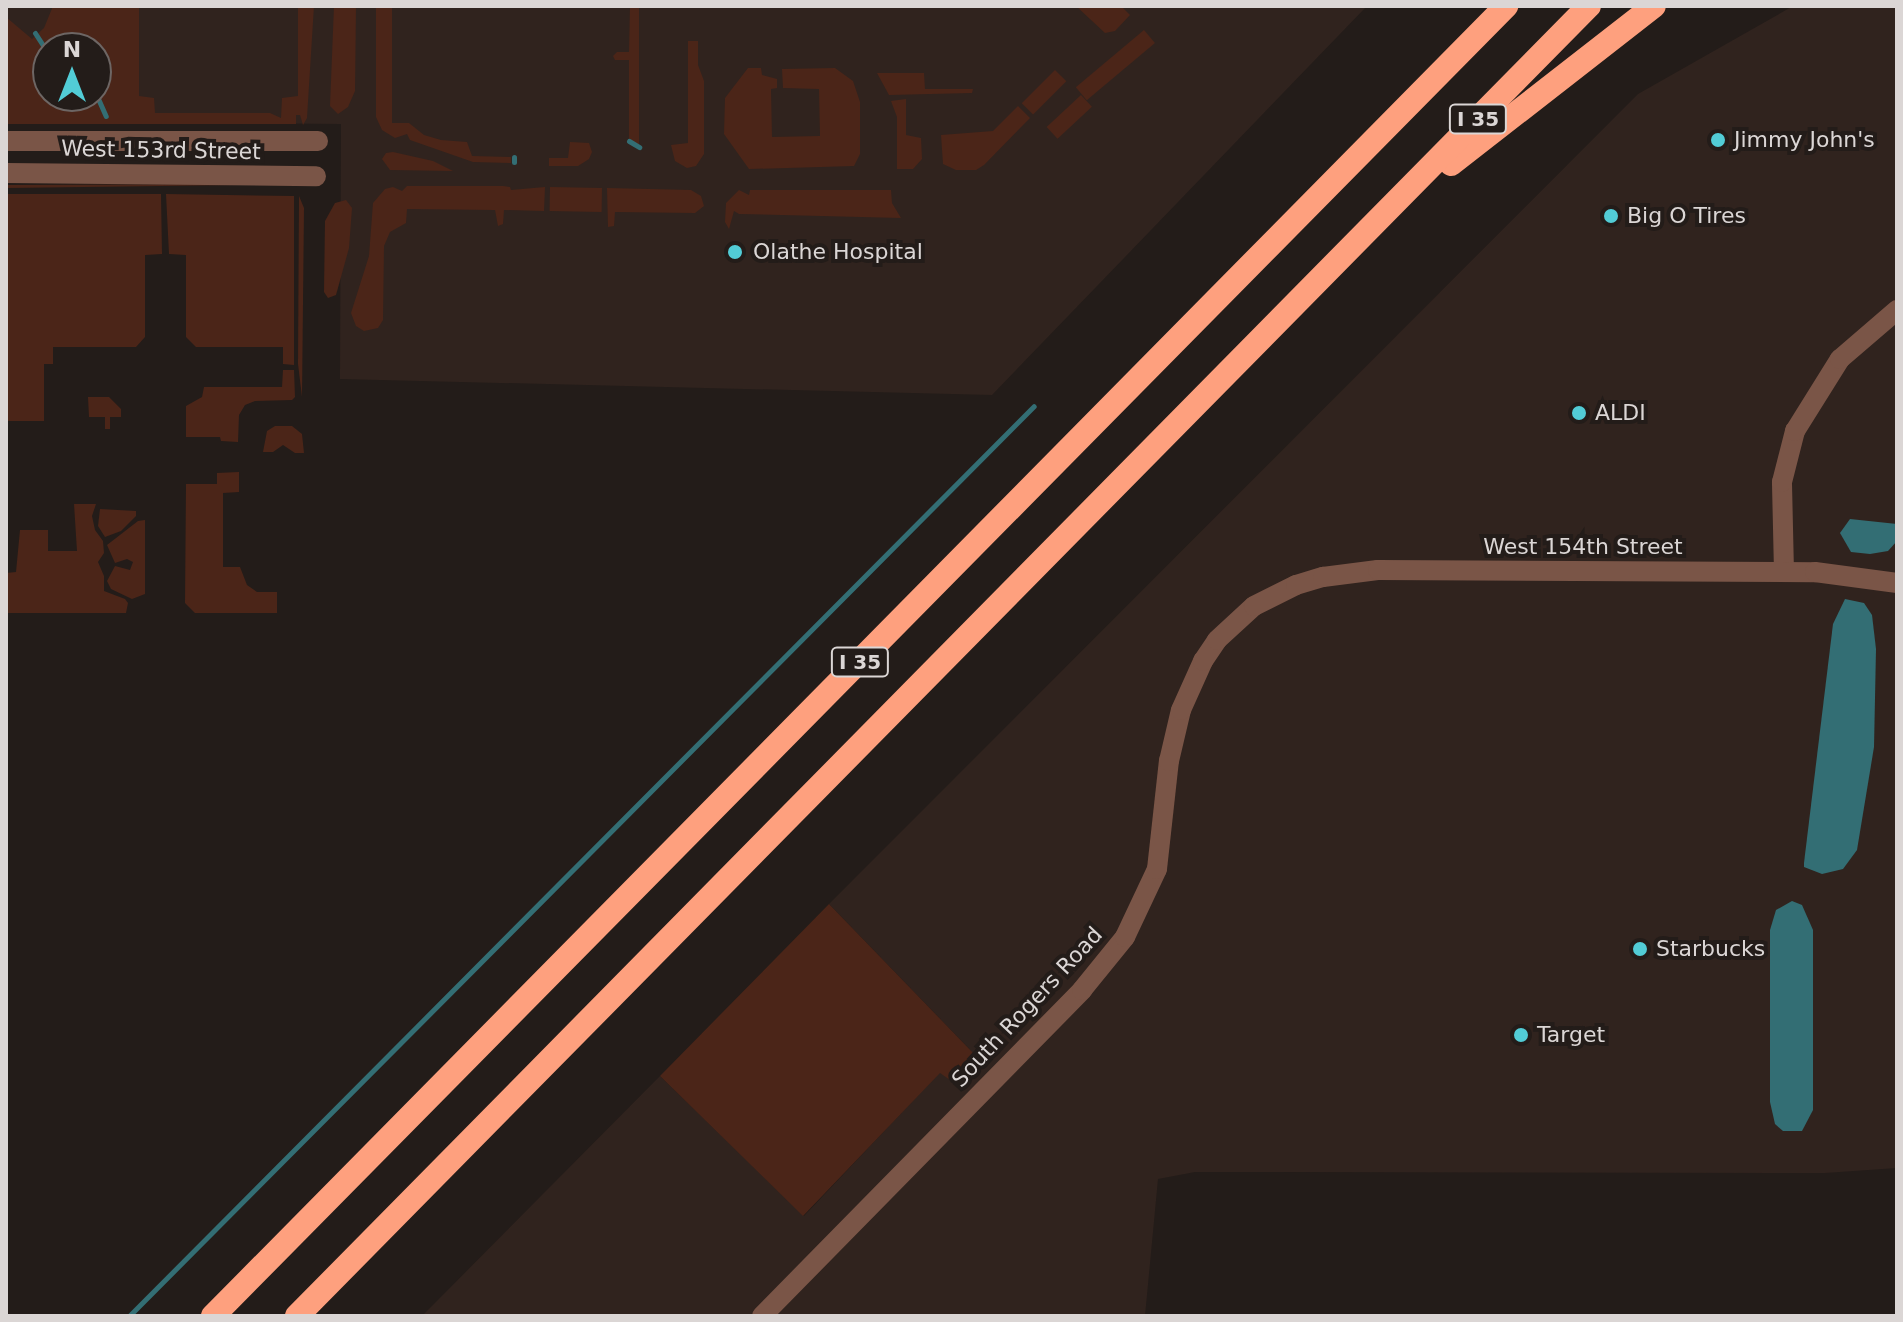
<!DOCTYPE html>
<style>
body{margin:0}
#map{position:relative;width:1903px;height:1322px;overflow:hidden;background:#231c19;font-family:"DejaVu Sans",sans-serif}
div>[style]{position:absolute}
.built>*{inset:0;background:#30231e}
.green>*{inset:0;background:#4b2518;transform-origin:0 0}
.water>*{inset:0;background:#336e74}
.stream>*{height:5px;margin:-2.5px;padding:0 2.5px;transform-origin:2.5px;border-radius:2.5px;background:#336e74}
.minor>*{height:20px;margin:-10px;padding:0 10px;transform-origin:10px;border-radius:10px;background:#7a5547}
.highway>*{height:24px;margin:-12px;padding:0 12px;transform-origin:12px;border-radius:12px;background:#fea07e}
.dots>*{width:22px;height:22px;translate:-50% -50%;box-sizing:border-box;border:4px solid #231c19;border-radius:50%}
span{translate:-50% -50%;white-space:nowrap;text-align:center;line-height:1.15;-webkit-text-stroke:8px #231c19;paint-order:stroke}
.shield-label span{padding:2px 6px;background:#231c19;border:2px solid;border-radius:6px;-webkit-text-stroke-width:0}
.shield-label{font-size:20px;color:#dbd6d5;font-weight:700}
.poi-label{font-size:22px;color:#dbd6d5}
.left{translate:0 -50%;text-align:left}
.street-label{font-size:22px;color:#dbd6d5}
.frame{position:absolute;inset:0;border:8px solid #dbd6d5;pointer-events:none}
.north{position:absolute;left:32px;top:32px;width:80px;height:80px;box-sizing:border-box;background:#231c19;border:2px solid #6d6664;border-radius:50%;rotate:0deg;font-size:22px;font-weight:700;line-height:32px;text-align:center;color:#dbd6d5}
.north::after{content:'';display:block;margin:auto;width:28px;height:36px;background:#52ccd6;clip-path:polygon(50% 0,100% 100%,50% 72%,0 100%)}
</style>
<div id="map">
<div class="built">
<div style="clip-path:polygon(evenodd,6px 6px,1367px 6px,992px 395px,340px 379px,341px 124px,6px 121px,6px 6px,48px 48px,96px 48px,96px 96px,48px 96px,48px 48px)"></div>
<div style="clip-path:polygon(1793px 6px,1897px 6px,1897px 1168px,1825px 1173px,1195px 1172px,1158px 1179px,1145px 1316px,422px 1316px,660px 1076px,804px 1216px,940px 1072px,978px 1058px,829px 904px,1638px 94px)"></div>
</div>
<div class="green">
<div style="clip-path:polygon(evenodd,53px 6px,139px 6px,139px 96px,154px 98px,155px 113px,270px 113px,281px 118px,282px 98px,298px 96px,298px 6px,314px 6px,307px 118px,303px 125px,300px 115px,296px 115px,296px 124px,6px 124px,6px 17px,32px 39px,44px 28px,53px 6px,48px 48px,96px 48px,96px 96px,48px 96px,48px 48px)"></div>
<div style="clip-path:polygon(334px 6px,356px 6px,355px 91px,348px 107px,338px 114px,330px 106px)"></div>
<div style="clip-path:polygon(376px 6px,392px 6px,392px 123px,409px 123px,424px 135px,441px 140px,467px 142px,472px 156px,511px 157px,511px 163px,473px 162px,410px 140px,407px 134px,395px 138px,382px 130px,376px 117px)"></div>
<div style="clip-path:polygon(630px 6px,639px 6px,639px 145px,629px 140px,629px 60px,615px 60px,613px 56px,617px 52px,629px 52px)"></div>
<div style="clip-path:polygon(1076px 6px,1121px 6px,1130px 15px,1115px 31px,1105px 33px)"></div>
<div style="left:1144px;top:30px;width:17px;height:89px;rotate:50deg"></div>
<div style="clip-path:polygon(688px 41px,698px 41px,698px 65px,704px 81px,704px 154px,696px 166px,687px 168px,675px 161px,671px 145px,688px 143px)"></div>
<div style="clip-path:polygon(748px 68px,761px 68px,762px 75px,777px 79px,777px 88px,771px 89px,772px 137px,820px 136px,819px 89px,783px 88px,782px 69px,835px 68px,853px 81px,860px 102px,860px 154px,854px 166px,749px 169px,724px 134px,725px 98px)"></div>
<div style="left:1055px;top:70px;width:16px;height:47px;rotate:45deg"></div>
<div style="clip-path:polygon(877px 73px,924px 73px,925px 89px,973px 89px,972px 93px,889px 95px)"></div>
<div style="left:1081px;top:95px;width:16px;height:47px;rotate:47deg"></div>
<div style="clip-path:polygon(906px 99px,906px 135px,921px 138px,922px 159px,913px 169px,897px 169px,897px 117px,891px 101px)"></div>
<div style="clip-path:polygon(1018px 106px,1030px 118px,984px 165px,976px 170px,956px 170px,943px 164px,941px 135px,993px 131px)"></div>
<div style="clip-path:polygon(570px 142px,589px 143px,592px 152px,589px 159px,578px 166px,549px 166px,549px 158px,568px 158px)"></div>
<div style="clip-path:polygon(393px 152px,433px 161px,453px 171px,390px 170px,382px 159px,386px 153px)"></div>
<div style="clip-path:polygon(6px 185px,236px 184px,240px 185px,7px 188px)"></div>
<div style="clip-path:polygon(407px 186px,503px 186px,510px 187px,511px 190px,545px 187px,544px 211px,504px 210px,503px 224px,498px 226px,495px 210px,407px 209px,406px 223px,390px 232px,384px 246px,383px 320px,378px 328px,364px 331px,356px 326px,351px 313px,369px 256px,373px 203px,385px 189px,393px 187px,402px 191px)"></div>
<div style="left:550px;top:187px;width:52px;height:24px;rotate:1deg"></div>
<div style="clip-path:polygon(607px 188px,691px 190px,701px 196px,704px 206px,695px 213px,615px 212px,614px 226px,608px 227px)"></div>
<div style="clip-path:polygon(739px 190px,749px 195px,750px 190px,891px 190px,892px 203px,901px 218px,739px 214px,734px 211px,729px 229px,725px 222px,726px 203px)"></div>
<div style="clip-path:polygon(6px 194px,161px 194px,162px 254px,145px 255px,145px 337px,136px 347px,53px 347px,53px 364px,44px 364px,44px 421px,6px 421px)"></div>
<div style="clip-path:polygon(166px 194px,294px 196px,294px 365px,283px 364px,283px 347px,196px 347px,186px 337px,186px 255px,169px 254px)"></div>
<div style="clip-path:polygon(299px 196px,304px 208px,302px 397px,298px 364px)"></div>
<div style="clip-path:polygon(346px 200px,352px 208px,349px 248px,336px 295px,328px 298px,324px 292px,325px 221px,335px 203px)"></div>
<div style="clip-path:polygon(283px 370px,294px 370px,295px 397px,292px 400px,255px 401px,245px 405px,239px 415px,238px 442px,221px 441px,220px 437px,186px 437px,186px 406px,202px 397px,204px 387px,282px 387px)"></div>
<div style="clip-path:polygon(88px 397px,109px 397px,121px 409px,121px 417px,110px 417px,110px 429px,105px 429px,105px 417px,89px 417px)"></div>
<div style="clip-path:polygon(292px 426px,302px 434px,304px 453px,295px 453px,283px 445px,273px 452px,263px 452px,267px 431px,275px 426px)"></div>
<div style="clip-path:polygon(239px 472px,239px 492px,223px 493px,223px 567px,240px 567px,247px 585px,257px 592px,277px 592px,277px 613px,195px 613px,185px 603px,186px 484px,217px 484px,217px 473px)"></div>
<div style="clip-path:polygon(74px 504px,96px 504px,92px 516px,95px 530px,103px 541px,104px 553px,98px 562px,104px 576px,104px 591px,125px 599px,128px 603px,126px 613px,6px 613px,6px 573px,16px 572px,20px 530px,48px 530px,48px 551px,77px 551px)"></div>
<div style="clip-path:polygon(100px 509px,136px 511px,136px 516px,121px 531px,105px 537px,98px 526px)"></div>
<div style="clip-path:polygon(145px 520px,145px 594px,132px 599px,111px 589px,107px 581px,115px 566px,130px 570px,133px 562px,127px 559px,115px 563px,107px 545px,138px 521px)"></div>
<div style="clip-path:polygon(829px 904px,978px 1058px,950px 1080px,940px 1073px,803px 1216px,660px 1076px)"></div>
</div>
<div class="water">
<div style="clip-path:polygon(1850px 519px,1897px 524px,1897px 541px,1888px 551px,1870px 554px,1851px 552px,1840px 533px)"></div>
<div style="clip-path:polygon(1845px 599px,1864px 603px,1872px 615px,1876px 649px,1874px 747px,1857px 850px,1843px 869px,1822px 874px,1804px 867px,1804px 863px,1833px 624px)"></div>
<div style="clip-path:polygon(1792px 901px,1802px 905px,1813px 930px,1813px 1110px,1802px 1131px,1783px 1131px,1775px 1124px,1770px 1102px,1770px 930px,1776px 910px)"></div>
</div>
<div class="stream">
<div style="left:35px;top:33px;width:24px;rotate:57deg"></div>
<div style="left:96px;top:94px;width:24px;rotate:66deg"></div>
<div style="left:629px;top:141px;width:12px;rotate:31deg"></div>
<div style="left:514px;top:162px;width:5px;rotate:-90deg"></div>
<div style="left:129px;top:1316px;width:1283px;rotate:-45.16deg"></div>
</div>
<div class="minor">
<div style="left:6px;top:141px;width:312px"></div>
<div style="left:6px;top:173px;width:310px;rotate:0.6deg"></div>
<div style="left:1784px;top:572px;width:90px;rotate:-91.3deg"></div>
<div style="left:1782px;top:482px;width:53px;rotate:-75.7deg"></div>
<div style="left:1795px;top:431px;width:85px;rotate:-58deg"></div>
<div style="left:1840px;top:359px;width:75px;rotate:-40.7deg"></div>
<div style="left:762px;top:1316px;width:457px;rotate:-45.5deg"></div>
<div style="left:1082px;top:990px;width:68px;rotate:-50.9deg"></div>
<div style="left:1125px;top:937px;width:75px;rotate:-64.8deg"></div>
<div style="left:1157px;top:869px;width:109px;rotate:-83.7deg"></div>
<div style="left:1169px;top:761px;width:52px;rotate:-76.8deg"></div>
<div style="left:1181px;top:710px;width:54px;rotate:-65.8deg"></div>
<div style="left:1203px;top:661px;width:25px;rotate:-56deg"></div>
<div style="left:1217px;top:640px;width:50px;rotate:-42.6deg"></div>
<div style="left:1254px;top:606px;width:47px;rotate:-26.6deg"></div>
<div style="left:1296px;top:585px;width:28px;rotate:-17deg"></div>
<div style="left:1323px;top:577px;width:55px;rotate:-7.3deg"></div>
<div style="left:1378px;top:570px;width:437px;rotate:0.3deg"></div>
<div style="left:1815px;top:572px;width:83px;rotate:7.6deg"></div>
</div>
<div class="highway">
<div style="left:1451px;top:164px;width:257px;rotate:-37.9deg"></div>
<div style="left:213px;top:1316px;width:1841px;rotate:-45.37deg"></div>
<div style="left:297px;top:1316px;width:1840px;rotate:-45.4deg"></div>
</div>
<div class="dots">
<div style="left:1718px;top:140px;background:#52ccd6"></div>
<div style="left:1611px;top:216px;background:#52ccd6"></div>
<div style="left:735px;top:252px;background:#52ccd6"></div>
<div style="left:1579px;top:413px;background:#52ccd6"></div>
<div style="left:1640px;top:949px;background:#52ccd6"></div>
<div style="left:1521px;top:1035px;background:#52ccd6"></div>
</div>
<div class="shield-label">
<span style="left:1478px;top:119px">I 35</span>
<span style="left:860px;top:662px">I 35</span>
</div>
<div class="poi-label">
<span class="left" style="left:1734px;top:140px">Jimmy John's</span>
<span class="left" style="left:1627px;top:216px">Big O Tires</span>
<span class="left" style="left:753px;top:252px">Olathe Hospital</span>
<span class="left" style="left:1595px;top:413px">ALDI</span>
<span class="left" style="left:1656px;top:949px">Starbucks</span>
<span class="left" style="left:1537px;top:1035px">Target</span>
</div>
<div class="street-label">
<span style="left:161px;top:150px;rotate:1deg">West 153rd Street</span>
<span style="left:1583px;top:547px">West 154th Street</span>
<span style="left:1027px;top:1007px;rotate:-47deg">South Rogers Road</span>
</div>
<div class="frame"></div>
<div class="north">N</div>
</div>
